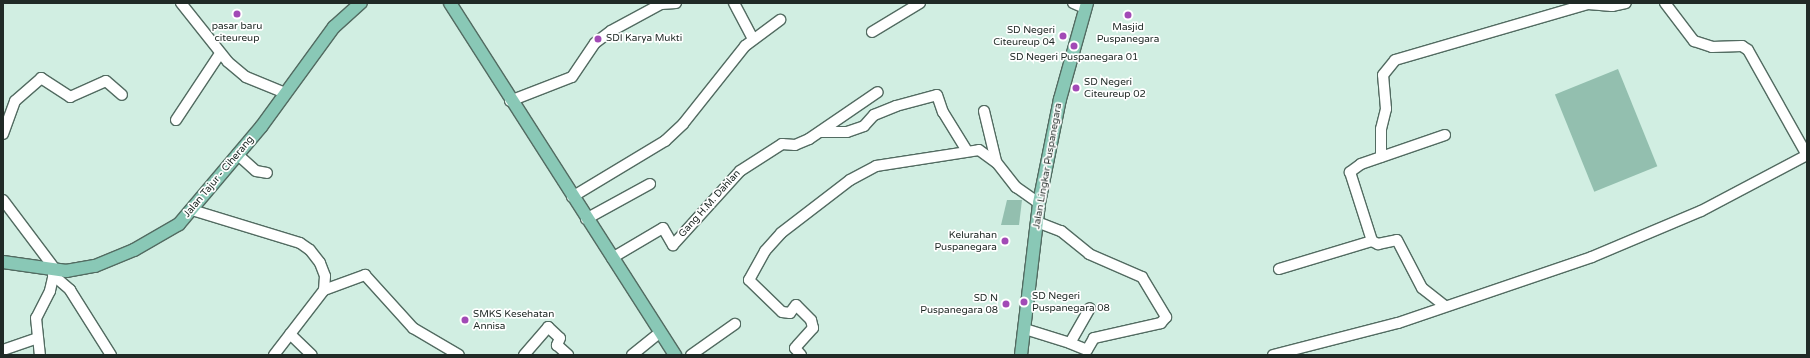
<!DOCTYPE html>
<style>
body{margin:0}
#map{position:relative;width:1810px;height:358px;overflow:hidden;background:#d1eee2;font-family:"Varela Round",sans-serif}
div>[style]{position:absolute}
.green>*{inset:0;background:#93bfaf;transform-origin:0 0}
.roads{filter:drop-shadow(1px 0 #526b61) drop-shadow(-1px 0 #526b61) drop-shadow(0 1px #526b61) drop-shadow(0 -1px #526b61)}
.minor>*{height:10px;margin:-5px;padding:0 5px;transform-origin:5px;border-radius:5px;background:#fff}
.major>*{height:12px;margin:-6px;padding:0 6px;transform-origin:6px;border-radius:6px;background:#89c8b6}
.dots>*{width:11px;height:11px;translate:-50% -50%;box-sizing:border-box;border:2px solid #fff;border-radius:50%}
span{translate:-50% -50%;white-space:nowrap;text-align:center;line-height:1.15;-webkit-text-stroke:3.5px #fff;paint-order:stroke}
.poi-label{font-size:10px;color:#202a26}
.right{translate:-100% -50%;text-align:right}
.left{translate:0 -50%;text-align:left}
.street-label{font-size:10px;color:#202a26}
.frame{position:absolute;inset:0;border:4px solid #202a26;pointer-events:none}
</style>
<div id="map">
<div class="green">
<div style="left:1618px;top:69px;width:105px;height:68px;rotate:68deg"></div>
<div style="clip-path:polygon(1007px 200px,1022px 200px,1019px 225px,1001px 225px)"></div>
</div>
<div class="roads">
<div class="minor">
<div style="left:181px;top:3px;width:75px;rotate:51.5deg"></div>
<div style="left:228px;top:62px;width:23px;rotate:40deg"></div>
<div style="left:246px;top:77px;width:42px;rotate:22.3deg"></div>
<div style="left:734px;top:3px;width:41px;rotate:62.2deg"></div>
<div style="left:1073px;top:3px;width:13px;rotate:23deg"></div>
<div style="left:1665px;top:3px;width:48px;rotate:52.7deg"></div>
<div style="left:1694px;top:41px;width:19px;rotate:18deg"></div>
<div style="left:1712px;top:47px;width:30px;rotate:-2deg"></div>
<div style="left:1742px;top:46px;width:7px;rotate:34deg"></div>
<div style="left:1748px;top:50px;width:120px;rotate:60.7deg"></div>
<div style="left:872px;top:32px;width:56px;rotate:-31.1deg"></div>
<div style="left:510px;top:101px;width:66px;rotate:-21.2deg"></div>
<div style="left:572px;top:77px;width:41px;rotate:-55.9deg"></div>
<div style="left:595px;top:43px;width:20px;rotate:-37deg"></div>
<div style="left:611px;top:31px;width:57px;rotate:-28.4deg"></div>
<div style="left:661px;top:4px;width:15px;rotate:-4deg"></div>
<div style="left:984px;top:111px;width:51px;rotate:76.5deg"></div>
<div style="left:176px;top:120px;width:78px;rotate:-56.5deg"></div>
<div style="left:820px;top:132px;width:27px"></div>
<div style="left:847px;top:132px;width:18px;rotate:-19deg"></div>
<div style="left:864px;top:126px;width:15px;rotate:-48deg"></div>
<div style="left:874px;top:115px;width:24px;rotate:-22deg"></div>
<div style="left:896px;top:106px;width:42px;rotate:-15deg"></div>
<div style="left:937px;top:95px;width:18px;rotate:71deg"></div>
<div style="left:943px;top:112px;width:46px;rotate:58.4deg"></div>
<div style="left:3px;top:134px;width:35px;rotate:-70deg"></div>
<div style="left:15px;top:101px;width:35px;rotate:-41deg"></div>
<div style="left:41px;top:78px;width:35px;rotate:33deg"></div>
<div style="left:70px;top:97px;width:39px;rotate:-24deg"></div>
<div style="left:106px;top:81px;width:21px;rotate:41deg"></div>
<div style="left:1445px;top:135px;width:89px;rotate:161deg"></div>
<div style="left:1361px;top:164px;width:14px;rotate:144deg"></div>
<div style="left:1350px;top:172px;width:72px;rotate:72.3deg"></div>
<div style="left:1372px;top:241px;width:7px;rotate:27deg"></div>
<div style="left:1378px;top:244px;width:19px;rotate:-12deg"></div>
<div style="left:1397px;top:240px;width:54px;rotate:62.5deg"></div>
<div style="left:1422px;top:288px;width:29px;rotate:38deg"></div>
<div style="left:237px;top:154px;width:25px;rotate:42deg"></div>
<div style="left:256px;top:171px;width:11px;rotate:10deg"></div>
<div style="left:1381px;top:157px;width:28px;rotate:-90deg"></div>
<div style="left:1381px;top:129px;width:21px;rotate:-76deg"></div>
<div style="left:1386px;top:109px;width:34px;rotate:-95deg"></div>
<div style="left:1383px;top:75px;width:19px;rotate:-51deg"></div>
<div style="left:1395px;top:60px;width:201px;rotate:-16.2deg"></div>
<div style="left:1588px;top:4px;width:24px;rotate:5deg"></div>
<div style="left:1612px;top:6px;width:14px;rotate:-12deg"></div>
<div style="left:572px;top:197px;width:109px;rotate:-31.1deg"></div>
<div style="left:665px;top:141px;width:25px;rotate:-43deg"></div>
<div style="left:683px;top:124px;width:100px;rotate:-51.5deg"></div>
<div style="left:745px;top:46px;width:44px;rotate:-36.6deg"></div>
<div style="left:3px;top:200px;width:86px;rotate:53deg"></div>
<div style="left:55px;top:269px;width:23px;rotate:103deg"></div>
<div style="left:50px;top:291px;width:30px;rotate:117deg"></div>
<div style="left:36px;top:318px;width:37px;rotate:84deg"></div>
<div style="left:192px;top:210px;width:113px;rotate:17deg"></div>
<div style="left:300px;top:243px;width:12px;rotate:35deg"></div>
<div style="left:310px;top:250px;width:16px;rotate:52deg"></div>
<div style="left:320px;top:263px;width:14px;rotate:69deg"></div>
<div style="left:325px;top:276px;width:14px;rotate:94deg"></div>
<div style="left:324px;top:290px;width:82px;rotate:127.6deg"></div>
<div style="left:586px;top:219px;width:73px;rotate:-28.7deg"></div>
<div style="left:1037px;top:222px;width:26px;rotate:21deg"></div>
<div style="left:1061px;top:231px;width:36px;rotate:39deg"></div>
<div style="left:1089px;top:254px;width:58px;rotate:23.5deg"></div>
<div style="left:1142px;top:277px;width:47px;rotate:59deg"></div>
<div style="left:1166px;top:317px;width:8px;rotate:130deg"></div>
<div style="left:1161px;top:323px;width:69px;rotate:167.4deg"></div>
<div style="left:1094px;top:338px;width:14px;rotate:120deg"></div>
<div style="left:1087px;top:350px;width:18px;rotate:-158deg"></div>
<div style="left:612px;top:258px;width:59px;rotate:-30.5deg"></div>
<div style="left:663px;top:228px;width:20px;rotate:60deg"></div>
<div style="left:673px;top:245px;width:100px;rotate:-47.8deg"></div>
<div style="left:740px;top:171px;width:50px;rotate:-32.7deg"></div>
<div style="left:782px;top:144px;width:13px;rotate:4deg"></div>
<div style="left:795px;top:145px;width:15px;rotate:-23deg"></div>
<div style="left:809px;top:139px;width:83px;rotate:-34.3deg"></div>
<div style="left:1279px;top:269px;width:97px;rotate:-16.8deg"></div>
<div style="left:53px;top:275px;width:23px;rotate:41deg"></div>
<div style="left:70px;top:290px;width:77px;rotate:57.8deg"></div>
<div style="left:324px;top:290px;width:44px;rotate:-20.1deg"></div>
<div style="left:365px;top:275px;width:72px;rotate:47.8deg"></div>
<div style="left:413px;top:328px;width:53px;rotate:30.4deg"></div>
<div style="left:1025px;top:329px;width:47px;rotate:17.3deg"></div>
<div style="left:1070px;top:343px;width:40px;rotate:-60.3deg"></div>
<div style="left:290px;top:334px;width:30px;rotate:44deg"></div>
<div style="left:3px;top:350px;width:36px;rotate:-19deg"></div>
<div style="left:524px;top:355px;width:37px;rotate:-49deg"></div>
<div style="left:548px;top:327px;width:16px;rotate:43deg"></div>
<div style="left:560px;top:338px;width:8px;rotate:113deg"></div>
<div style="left:557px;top:345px;width:15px;rotate:42deg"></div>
<div style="left:632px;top:355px;width:36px;rotate:-39deg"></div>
<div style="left:691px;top:355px;width:54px;rotate:-35.2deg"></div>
<div style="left:801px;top:355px;width:9px;rotate:-131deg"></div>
<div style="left:795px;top:348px;width:27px;rotate:-48deg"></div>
<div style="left:813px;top:328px;width:8px;rotate:-104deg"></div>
<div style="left:811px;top:320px;width:21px;rotate:-135deg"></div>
<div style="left:796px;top:305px;width:10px;rotate:127deg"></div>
<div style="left:790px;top:313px;width:8px;rotate:-173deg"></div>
<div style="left:782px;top:312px;width:46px;rotate:-135.9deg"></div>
<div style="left:749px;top:280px;width:33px;rotate:-61deg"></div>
<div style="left:765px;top:251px;width:24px;rotate:-48deg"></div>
<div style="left:781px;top:233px;width:87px;rotate:-37.5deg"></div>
<div style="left:850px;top:180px;width:30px;rotate:-28deg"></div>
<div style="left:876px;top:166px;width:104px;rotate:-8.8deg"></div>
<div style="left:979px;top:150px;width:22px;rotate:36deg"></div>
<div style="left:997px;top:163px;width:31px;rotate:52deg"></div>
<div style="left:1016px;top:187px;width:28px;rotate:35deg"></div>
<div style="left:1273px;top:355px;width:129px;rotate:-14.4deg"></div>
<div style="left:1398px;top:323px;width:205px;rotate:-18.8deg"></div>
<div style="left:1592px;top:257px;width:118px;rotate:-22.9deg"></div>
<div style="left:1701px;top:211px;width:120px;rotate:-27.8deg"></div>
</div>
<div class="major">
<div style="left:450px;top:3px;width:418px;rotate:57.4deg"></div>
<div style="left:3px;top:262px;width:64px;rotate:8.1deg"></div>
<div style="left:66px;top:271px;width:29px;rotate:-10deg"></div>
<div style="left:95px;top:266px;width:42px;rotate:-22.3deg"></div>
<div style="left:134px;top:250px;width:52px;rotate:-30deg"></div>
<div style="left:179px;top:224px;width:127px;rotate:-49.8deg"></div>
<div style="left:261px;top:127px;width:124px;rotate:-53.9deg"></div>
<div style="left:334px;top:27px;width:36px;rotate:-42deg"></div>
<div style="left:1021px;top:355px;width:153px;rotate:-83.2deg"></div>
<div style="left:1039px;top:203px;width:106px;rotate:-78.6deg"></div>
<div style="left:1060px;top:99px;width:100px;rotate:-74.3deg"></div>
</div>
</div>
<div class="dots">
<div style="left:237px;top:14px;background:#a24ab6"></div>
<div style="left:1128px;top:15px;background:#a24ab6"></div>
<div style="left:1063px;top:36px;background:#a24ab6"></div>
<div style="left:598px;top:39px;background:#a24ab6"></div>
<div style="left:1074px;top:46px;background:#a24ab6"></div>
<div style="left:1076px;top:88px;background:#a24ab6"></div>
<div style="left:1005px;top:241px;background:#a24ab6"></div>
<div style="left:1024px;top:302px;background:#a24ab6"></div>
<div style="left:1006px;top:304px;background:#a24ab6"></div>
<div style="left:465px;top:320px;background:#a24ab6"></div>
</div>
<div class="poi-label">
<span style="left:237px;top:32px">pasar baru<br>citeureup</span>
<span style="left:1128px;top:33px">Masjid<br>Puspanegara</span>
<span class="right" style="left:1055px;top:36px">SD Negeri<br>Citeureup 04</span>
<span class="left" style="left:606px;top:39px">SDI Karya Mukti</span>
<span style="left:1074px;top:58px">SD Negeri Puspanegara 01</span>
<span class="left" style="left:1084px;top:88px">SD Negeri<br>Citeureup 02</span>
<span class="right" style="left:997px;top:241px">Kelurahan<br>Puspanegara</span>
<span class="left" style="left:1032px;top:302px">SD Negeri<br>Puspanegara 08</span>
<span class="right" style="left:998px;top:304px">SD N<br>Puspanegara 08</span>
<span class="left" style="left:473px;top:320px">SMKS Kesehatan<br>Annisa</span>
</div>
<div class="street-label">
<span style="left:1048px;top:166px;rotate:-80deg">Jalan Lingkar Puspanegara</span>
<span style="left:219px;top:177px;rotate:-50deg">Jalan Tajur - Ciherang</span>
<span style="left:710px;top:204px;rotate:-48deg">Gang H.M. Dahlan</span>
</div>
<div class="frame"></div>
</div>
